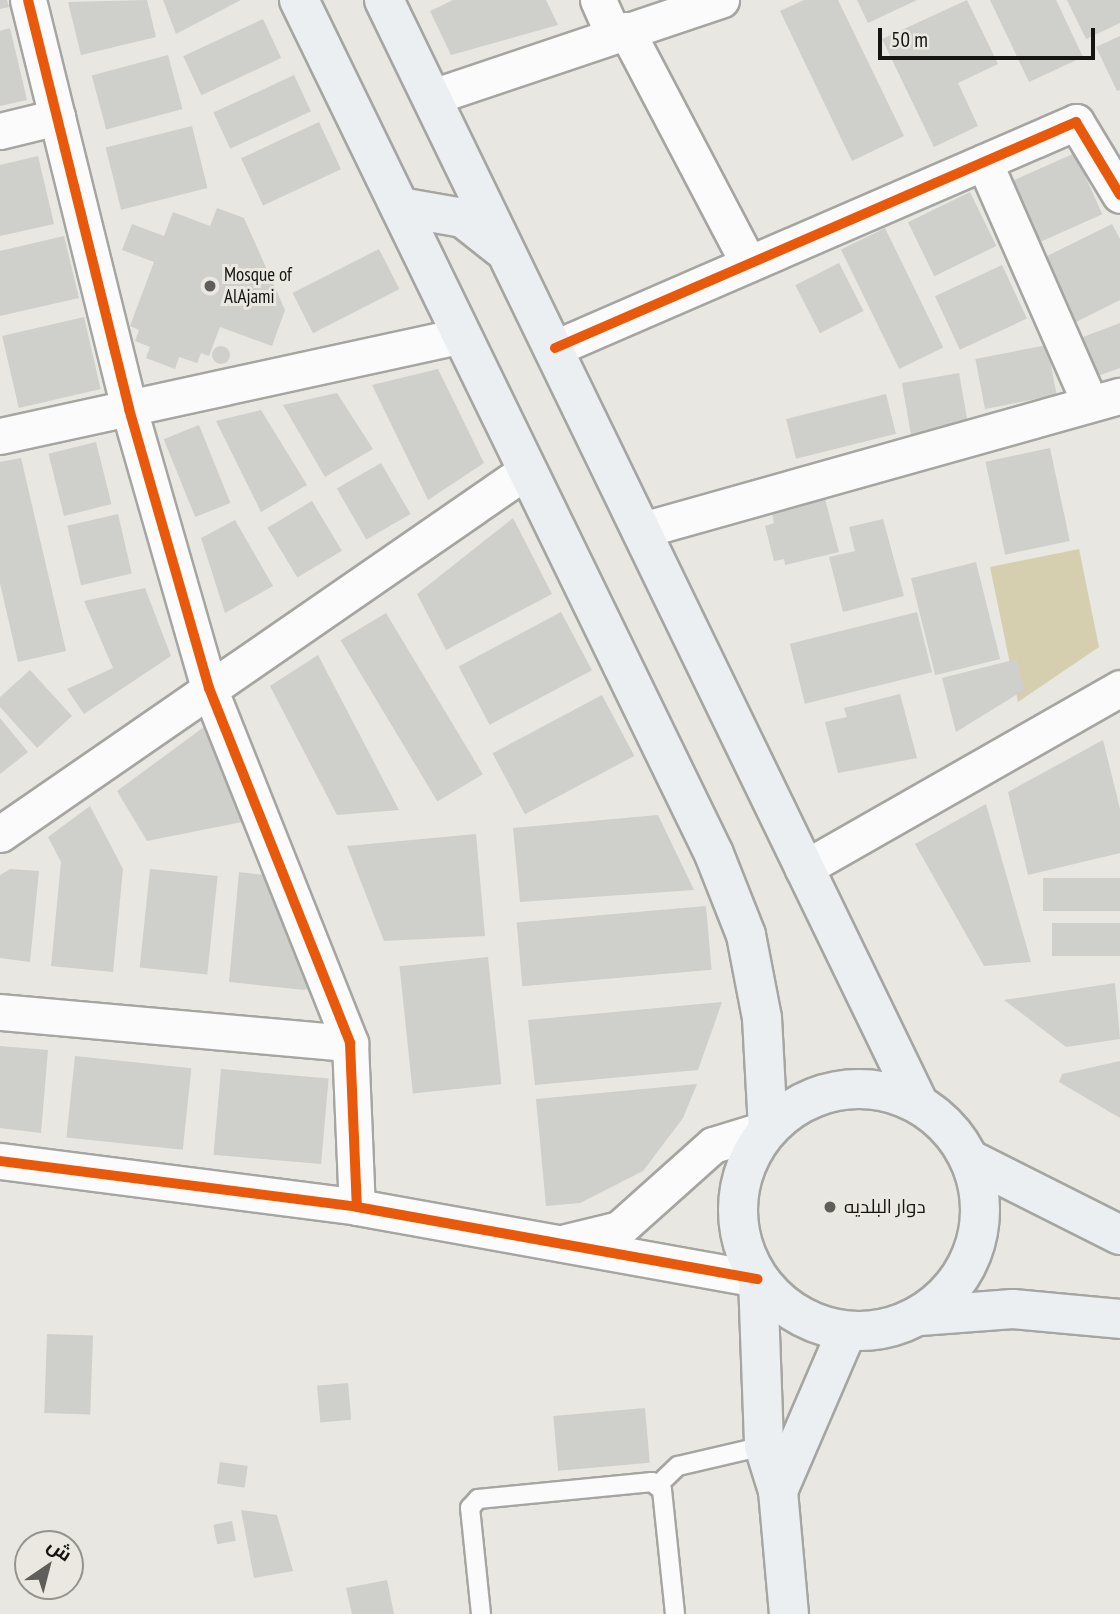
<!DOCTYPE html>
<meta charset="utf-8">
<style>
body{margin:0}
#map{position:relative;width:1120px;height:1614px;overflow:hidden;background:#e8e7e2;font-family:"PT Sans Narrow",Cairo,sans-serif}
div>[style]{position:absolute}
.forest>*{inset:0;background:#d5cfaf}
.building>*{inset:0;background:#cfcfcb;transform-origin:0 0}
.round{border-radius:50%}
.roads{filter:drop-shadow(2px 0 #a5a5a1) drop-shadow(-2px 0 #a5a5a1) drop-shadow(0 2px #a5a5a1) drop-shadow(0 -2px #a5a5a1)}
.service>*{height:18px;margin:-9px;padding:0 9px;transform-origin:9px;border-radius:9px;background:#fcfbfb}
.minor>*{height:35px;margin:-17.5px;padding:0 17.5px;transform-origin:17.5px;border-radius:17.5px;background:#fcfbfb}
.primary>*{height:38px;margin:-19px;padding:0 19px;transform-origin:19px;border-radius:19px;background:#ebeff2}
.primary>.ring{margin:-19px;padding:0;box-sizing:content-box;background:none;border:38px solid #ebeff2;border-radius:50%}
.cycleway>*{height:10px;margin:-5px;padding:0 5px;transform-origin:5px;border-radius:5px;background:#e8590c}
.dots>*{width:19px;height:19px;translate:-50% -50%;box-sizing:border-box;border:4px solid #eae8e0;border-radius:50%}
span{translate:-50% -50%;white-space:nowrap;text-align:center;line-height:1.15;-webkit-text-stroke:6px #eae8e0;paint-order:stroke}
.poi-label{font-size:19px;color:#151411}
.left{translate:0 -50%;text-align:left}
.north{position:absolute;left:14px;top:1530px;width:70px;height:70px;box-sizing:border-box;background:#eae8e0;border:2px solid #95938d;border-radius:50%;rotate:35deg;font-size:19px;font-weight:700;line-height:28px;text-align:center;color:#151411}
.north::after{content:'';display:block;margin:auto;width:24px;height:32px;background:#5f5e5a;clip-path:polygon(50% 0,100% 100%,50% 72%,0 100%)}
.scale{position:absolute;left:878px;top:28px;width:217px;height:32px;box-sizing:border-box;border:4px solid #151411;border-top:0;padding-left:9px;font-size:21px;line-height:24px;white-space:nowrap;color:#151411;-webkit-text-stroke:5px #eae8e0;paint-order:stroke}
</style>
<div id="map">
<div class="forest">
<div style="clip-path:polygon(1079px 549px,1099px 647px,1018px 702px,990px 567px)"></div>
</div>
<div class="building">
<div style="clip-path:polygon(0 0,7px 0,9px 7px,0 9px)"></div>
<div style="clip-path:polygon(147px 0,156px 37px,81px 55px,68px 2px)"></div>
<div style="clip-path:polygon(163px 0,241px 0,176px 34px)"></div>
<div style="clip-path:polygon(453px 0,546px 0,558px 25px,451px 55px,430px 11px)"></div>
<div style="clip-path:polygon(804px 0,838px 0,904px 136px,852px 161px,780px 11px)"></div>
<div style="clip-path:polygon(857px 0,917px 0,868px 23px)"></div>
<div style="clip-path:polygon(967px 0,998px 64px,958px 83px,978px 126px,934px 147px,882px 39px)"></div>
<div style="clip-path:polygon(990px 0,1056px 0,1083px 57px,1029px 82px)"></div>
<div style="clip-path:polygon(1067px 0,1120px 0,1120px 23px,1086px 39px)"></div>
<div style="left:263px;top:19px;width:43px;height:88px;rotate:65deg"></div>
<div style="clip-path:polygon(10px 28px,27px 100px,0 106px,0 31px)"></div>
<div style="clip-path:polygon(1120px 36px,1120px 90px,1117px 91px,1096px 47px)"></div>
<div style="left:168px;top:55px;width:56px;height:79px;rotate:75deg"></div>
<div style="left:294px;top:75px;width:40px;height:89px;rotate:65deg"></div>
<div style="left:319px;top:122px;width:52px;height:86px;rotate:65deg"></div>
<div style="left:192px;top:126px;width:64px;height:89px;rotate:76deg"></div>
<div style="left:1075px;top:153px;width:67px;height:73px;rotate:66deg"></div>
<div style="clip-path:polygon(38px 156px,54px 224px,0 236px,0 165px)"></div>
<div style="left:970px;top:192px;width:60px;height:69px;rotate:64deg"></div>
<div style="clip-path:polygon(217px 208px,244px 218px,285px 310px,272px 346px,220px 327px,209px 356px,201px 353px,197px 363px,179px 357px,175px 369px,146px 358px,150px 347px,135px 341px,139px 330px,130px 326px,154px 262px,122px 250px,132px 224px,164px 236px,173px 212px,210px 226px)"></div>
<div style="clip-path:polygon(1112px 224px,1120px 239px,1120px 300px,1074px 323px,1041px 259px)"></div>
<div style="left:885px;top:228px;width:133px;height:49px;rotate:64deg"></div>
<div style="clip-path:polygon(64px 236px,79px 298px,0 316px,0 251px)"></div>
<div style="left:379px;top:249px;width:45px;height:97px;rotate:63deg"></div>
<div style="left:839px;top:263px;width:54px;height:49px;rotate:63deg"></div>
<div style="left:1002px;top:265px;width:59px;height:74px;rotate:65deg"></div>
<div style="left:84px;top:317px;width:74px;height:84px;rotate:77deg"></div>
<div style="clip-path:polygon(1120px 323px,1120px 368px,1092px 378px,1078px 339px)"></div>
<div style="left:1047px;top:345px;width:51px;height:73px;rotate:79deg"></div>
<div class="round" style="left:212px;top:346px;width:18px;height:18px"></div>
<div style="clip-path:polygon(438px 369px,484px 463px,428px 500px,372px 385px)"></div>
<div style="left:959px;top:373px;width:52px;height:58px;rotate:80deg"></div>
<div style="clip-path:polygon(337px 393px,373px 449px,325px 477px,283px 405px)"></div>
<div style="left:886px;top:394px;width:41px;height:103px;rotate:76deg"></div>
<div style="clip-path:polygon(261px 410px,307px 485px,261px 512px,216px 421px)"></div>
<div style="left:199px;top:425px;width:84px;height:38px;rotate:68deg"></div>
<div style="left:96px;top:442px;width:64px;height:49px;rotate:76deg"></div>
<div style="left:1050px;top:448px;width:95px;height:66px;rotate:78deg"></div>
<div style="clip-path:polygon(21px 458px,66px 651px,18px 662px,0 583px,0 462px)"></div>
<div style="left:381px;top:463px;width:59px;height:51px;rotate:60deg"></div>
<div style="clip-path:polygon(822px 487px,839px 552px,785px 565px,784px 559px,774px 561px,765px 526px,774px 523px,769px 500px)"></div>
<div style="left:312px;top:501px;width:58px;height:52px;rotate:59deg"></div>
<div style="left:118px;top:514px;width:61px;height:52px;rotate:77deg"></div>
<div style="clip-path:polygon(513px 518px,552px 594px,446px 650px,417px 594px)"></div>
<div style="clip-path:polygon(883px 519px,904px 596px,843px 612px,829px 557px,855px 551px,849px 527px)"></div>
<div style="clip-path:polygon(235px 520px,273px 586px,225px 613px,201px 538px)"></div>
<div style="left:976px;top:562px;width:100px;height:67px;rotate:76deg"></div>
<div style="clip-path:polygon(145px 588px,171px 656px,84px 714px,67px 689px,113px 668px,84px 601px)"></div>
<div style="left:561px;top:612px;width:66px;height:116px;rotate:62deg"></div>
<div style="left:917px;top:612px;width:62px;height:131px;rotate:76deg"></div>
<div style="left:386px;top:613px;width:188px;height:53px;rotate:59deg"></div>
<div style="clip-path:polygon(318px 655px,399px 810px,337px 815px,270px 686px)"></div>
<div style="clip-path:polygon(1017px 659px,1024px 690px,956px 732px,942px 678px)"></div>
<div style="clip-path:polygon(30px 670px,72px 716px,37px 748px,0 707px,0 697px)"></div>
<div style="clip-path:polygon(900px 694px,917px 758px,838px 773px,825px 722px,847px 717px,844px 708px)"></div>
<div style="left:602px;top:695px;width:69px;height:124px;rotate:62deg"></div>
<div style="clip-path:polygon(0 718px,28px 752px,0 774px)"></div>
<div style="clip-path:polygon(208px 724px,247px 821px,147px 841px,117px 791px)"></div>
<div style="clip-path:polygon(1103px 740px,1120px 809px,1120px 853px,1028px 875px,1008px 792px)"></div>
<div style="clip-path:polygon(986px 804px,1031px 962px,984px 966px,915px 844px)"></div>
<div style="clip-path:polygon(90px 806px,123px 869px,113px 972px,51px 966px,61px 862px,48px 837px)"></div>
<div style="clip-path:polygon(658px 815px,694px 890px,520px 902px,513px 828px)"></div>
<div style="clip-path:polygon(476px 834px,485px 936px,384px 941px,347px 846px)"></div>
<div style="clip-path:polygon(10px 869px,39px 871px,30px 962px,0 958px,0 875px)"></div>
<div style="left:150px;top:869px;width:68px;height:99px;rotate:6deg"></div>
<div style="clip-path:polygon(239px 872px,275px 876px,321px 980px,305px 990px,229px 982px)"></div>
<div style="left:1120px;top:878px;width:33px;height:77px;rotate:90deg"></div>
<div style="left:706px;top:906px;width:64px;height:190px;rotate:85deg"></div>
<div style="left:1120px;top:923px;width:33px;height:68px;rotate:90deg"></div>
<div style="left:488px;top:957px;width:128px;height:89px;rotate:84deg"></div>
<div style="clip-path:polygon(1115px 983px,1120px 1039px,1066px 1047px,1004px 1000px)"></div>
<div style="clip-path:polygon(722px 1002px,698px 1070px,535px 1085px,528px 1020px)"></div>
<div style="clip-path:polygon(0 1046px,48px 1050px,41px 1133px,0 1128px)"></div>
<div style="left:75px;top:1056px;width:117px;height:82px;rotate:6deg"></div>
<div style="clip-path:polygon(1120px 1061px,1120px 1118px,1059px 1082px,1062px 1074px)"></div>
<div style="left:221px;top:1069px;width:108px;height:86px;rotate:5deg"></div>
<div style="clip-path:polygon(697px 1084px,683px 1118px,643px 1171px,580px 1203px,546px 1206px,536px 1099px)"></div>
<div style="left:47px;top:1334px;width:46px;height:79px;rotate:2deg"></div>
<div style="left:348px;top:1383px;width:37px;height:31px;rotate:85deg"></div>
<div style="left:645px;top:1408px;width:55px;height:92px;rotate:85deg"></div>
<div style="left:220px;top:1462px;width:28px;height:22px;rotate:8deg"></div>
<div style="clip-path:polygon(241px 1510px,277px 1515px,293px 1571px,254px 1578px)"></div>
<div style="left:232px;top:1521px;width:20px;height:19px;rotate:79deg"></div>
<div style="clip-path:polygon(387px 1580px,394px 1614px,352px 1614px,346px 1588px)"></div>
</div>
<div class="roads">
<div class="service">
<div style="left:657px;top:1486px;width:29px;rotate:-44deg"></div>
<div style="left:678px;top:1466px;width:88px;rotate:-13.1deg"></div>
<div style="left:481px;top:1614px;width:107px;rotate:-95.9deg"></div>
<div style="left:470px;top:1508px;width:12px;rotate:-48deg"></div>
<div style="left:478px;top:1499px;width:175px;rotate:-5.6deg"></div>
<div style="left:652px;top:1482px;width:13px;rotate:39deg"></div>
<div style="left:662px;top:1490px;width:125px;rotate:84deg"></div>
</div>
<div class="minor">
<div style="left:28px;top:0;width:421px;rotate:76.1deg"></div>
<div style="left:129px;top:409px;width:290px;rotate:74deg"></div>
<div style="left:209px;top:688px;width:382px;rotate:68.3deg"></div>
<div style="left:350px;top:1043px;width:164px;rotate:87.6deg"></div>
<div style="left:598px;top:0;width:37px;rotate:66deg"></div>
<div style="left:626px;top:30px;width:264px;rotate:62.3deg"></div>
<div style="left:432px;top:97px;width:305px;rotate:-18.6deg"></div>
<div style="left:0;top:131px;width:59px;rotate:-13.8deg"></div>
<div style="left:984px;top:162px;width:264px;rotate:66.3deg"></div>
<div style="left:555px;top:348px;width:568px;rotate:-23.45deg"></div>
<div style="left:1076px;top:122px;width:85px;rotate:58.9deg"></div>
<div style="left:0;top:436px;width:473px;rotate:-12.3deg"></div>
<div style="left:642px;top:530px;width:496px;rotate:-15.7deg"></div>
<div style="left:0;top:834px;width:640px;rotate:-34.63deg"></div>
<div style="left:803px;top:869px;width:365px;rotate:-29.7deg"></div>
<div style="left:0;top:1012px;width:351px;rotate:5.1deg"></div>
<div style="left:0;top:1161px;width:360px;rotate:7.3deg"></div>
<div style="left:357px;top:1207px;width:407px;rotate:10.2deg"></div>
<div style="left:566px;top:1242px;width:55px;rotate:-13.8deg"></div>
<div style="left:619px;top:1229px;width:126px;rotate:-41.8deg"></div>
<div style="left:713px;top:1145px;width:58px;rotate:-17.2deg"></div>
</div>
<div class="primary">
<div style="left:299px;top:0;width:949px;rotate:64.08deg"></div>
<div style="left:714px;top:854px;width:87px;rotate:68.4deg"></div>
<div style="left:746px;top:935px;width:85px;rotate:79.1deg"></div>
<div style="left:762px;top:1018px;width:110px;rotate:86.9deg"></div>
<div style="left:384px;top:0;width:1227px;rotate:64.15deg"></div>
<div style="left:400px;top:207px;width:64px;rotate:9.9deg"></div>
<div style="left:463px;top:218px;width:48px;rotate:38.3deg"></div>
<div class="ring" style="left:738px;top:1089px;width:204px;height:204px"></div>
<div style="left:969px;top:1159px;width:169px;rotate:26.7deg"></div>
<div style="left:758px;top:1279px;width:167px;rotate:87.9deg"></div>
<div style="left:764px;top:1446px;width:47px;rotate:72.7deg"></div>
<div style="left:778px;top:1491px;width:123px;rotate:84.9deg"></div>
<div style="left:920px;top:1316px;width:93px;rotate:-4.3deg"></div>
<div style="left:1013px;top:1309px;width:107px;rotate:5.3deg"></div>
<div style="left:778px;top:1491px;width:174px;rotate:-66.7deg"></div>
</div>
</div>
<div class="cycleway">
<div style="left:28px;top:0;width:421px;rotate:76.1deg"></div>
<div style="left:129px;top:409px;width:290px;rotate:74deg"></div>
<div style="left:209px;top:688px;width:382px;rotate:68.3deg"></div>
<div style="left:350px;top:1043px;width:164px;rotate:87.6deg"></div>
<div style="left:555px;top:348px;width:568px;rotate:-23.45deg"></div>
<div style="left:1076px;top:122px;width:85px;rotate:58.9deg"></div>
<div style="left:0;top:1161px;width:360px;rotate:7.3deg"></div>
<div style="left:357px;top:1207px;width:407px;rotate:10.2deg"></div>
</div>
<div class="dots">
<div style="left:210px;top:286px;background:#5f5e5a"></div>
<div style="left:830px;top:1207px;background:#5f5e5a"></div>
</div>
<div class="poi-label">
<span class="left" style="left:224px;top:286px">Mosque of<br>AlAjami</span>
<span class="left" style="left:844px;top:1207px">دوار البلديه</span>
</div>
<div class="north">ش</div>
<div class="scale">50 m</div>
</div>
